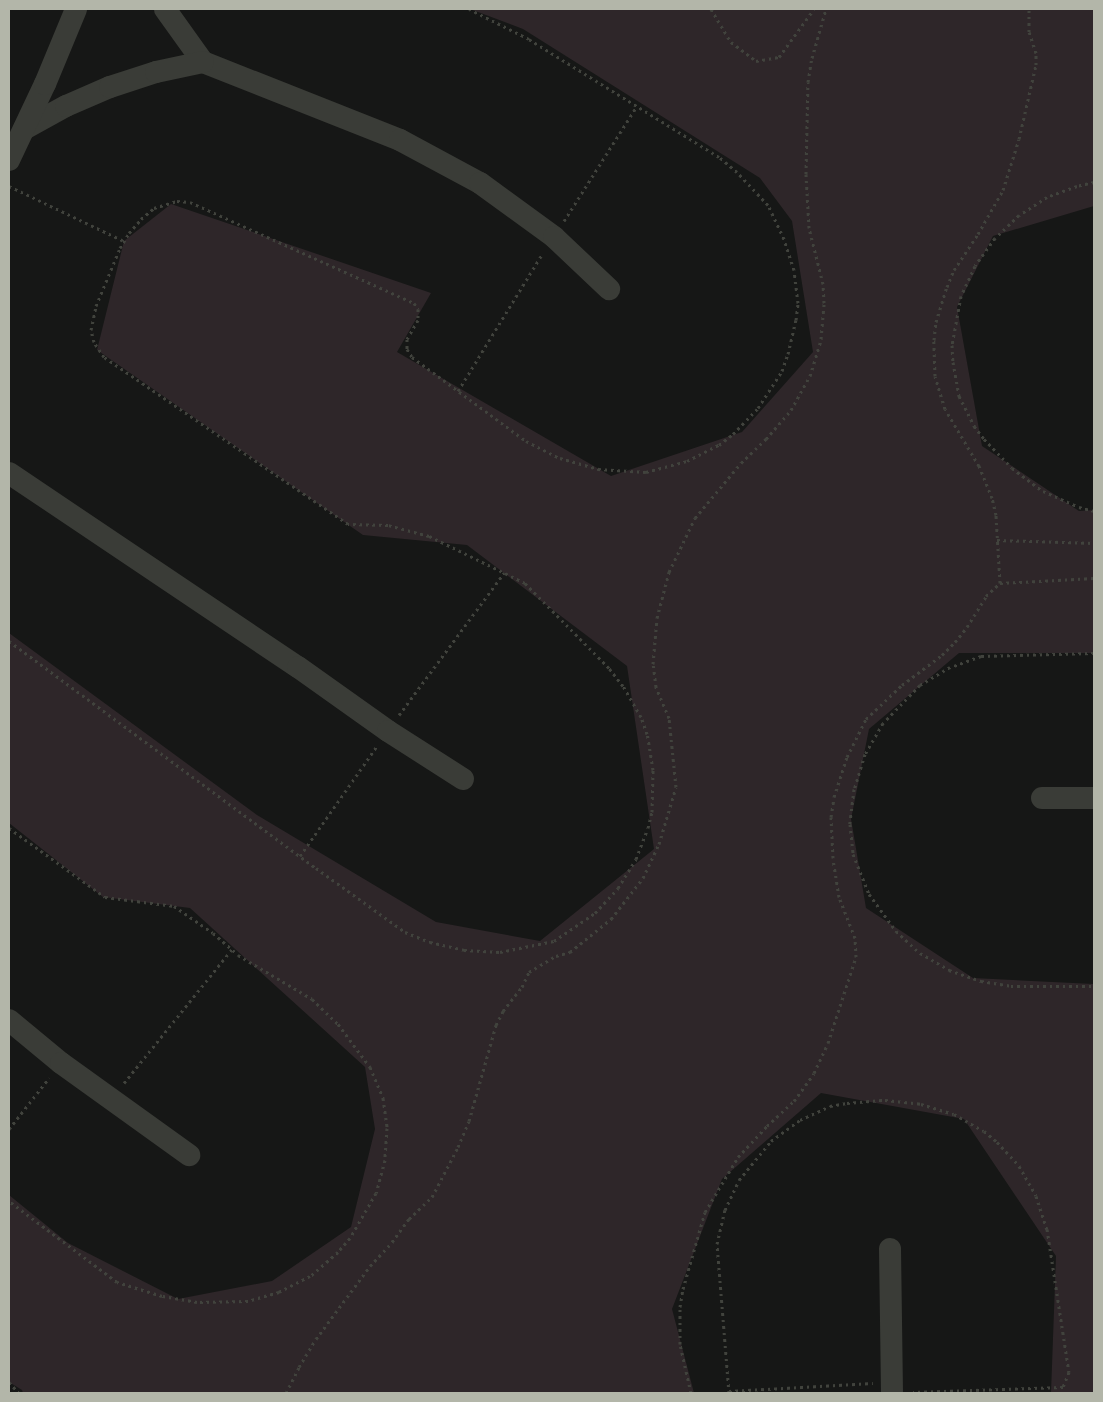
<!DOCTYPE html>
<style>
body{margin:0}
#map{position:relative;width:1103px;height:1402px;overflow:hidden;background:#161716;font-family:Raleway,sans-serif}
div>[style]{position:absolute}
.green>*{inset:0;background:#2e2629}
.path>*{height:3px;margin-top:-1.5px;transform-origin:0;background:repeating-linear-gradient(90deg,#41433d 0 2.5px,transparent 0 6.5px)}
.minor>*{height:22px;margin:-11px;padding:0 11px;transform-origin:11px;border-radius:11px;background:#3a3c37}
span{translate:-50% -50%;white-space:nowrap;text-align:center;line-height:1.15;-webkit-text-stroke:4px #111211;paint-order:stroke}
.frame{position:absolute;inset:0;border:10px solid #b3b6a9;pointer-events:none}
</style>
<div id="map">
<div class="green">
<div style="clip-path:polygon(470px 9px,1094px 9px,1094px 206px,993px 236px,957px 307px,982px 446px,1079px 511px,1094px 510px,1094px 653px,959px 653px,869px 729px,851px 819px,866px 908px,973px 978px,1094px 984px,1094px 1393px,1051px 1393px,1056px 1256px,964px 1119px,821px 1093px,722px 1179px,672px 1309px,694px 1393px,23px 1393px,22px 1390px,9px 1382px,9px 1195px,68px 1243px,178px 1299px,272px 1281px,351px 1227px,375px 1129px,365px 1067px,190px 908px,103px 897px,9px 823px,9px 633px,257px 815px,436px 922px,540px 941px,654px 849px,627px 666px,467px 545px,363px 535px,97px 350px,124px 241px,171px 204px,431px 293px,397px 352px,611px 476px,742px 432px,813px 352px,792px 221px,760px 178px,523px 29px)"></div>
</div>
<div class="path">
<div style="left:711px;top:9px;width:39px;rotate:59deg"></div>
<div style="left:731px;top:42px;width:31px;rotate:37deg"></div>
<div style="left:756px;top:61px;width:23px;rotate:-10deg"></div>
<div style="left:779px;top:57px;width:59px;rotate:-53.9deg"></div>
<div style="left:1094px;top:182px;width:17px;rotate:167deg"></div>
<div style="left:1077px;top:186px;width:32px;rotate:160deg"></div>
<div style="left:1047px;top:197px;width:33px;rotate:147deg"></div>
<div style="left:1019px;top:215px;width:33px;rotate:136deg"></div>
<div style="left:995px;top:238px;width:34px;rotate:126deg"></div>
<div style="left:975px;top:266px;width:33px;rotate:115deg"></div>
<div style="left:961px;top:296px;width:50px;rotate:100.4deg"></div>
<div style="left:952px;top:345px;width:17px;rotate:87deg"></div>
<div style="left:953px;top:362px;width:35px;rotate:80deg"></div>
<div style="left:959px;top:396px;width:34px;rotate:63deg"></div>
<div style="left:974px;top:426px;width:16px;rotate:52deg"></div>
<div style="left:984px;top:439px;width:40px;rotate:46deg"></div>
<div style="left:1012px;top:468px;width:39px;rotate:37deg"></div>
<div style="left:1043px;top:491px;width:39px;rotate:24deg"></div>
<div style="left:1079px;top:507px;width:16px;rotate:15deg"></div>
<div style="left:9px;top:186px;width:127px;rotate:25.6deg"></div>
<div style="left:564px;top:221px;width:136px;rotate:-57.6deg"></div>
<div style="left:458px;top:391px;width:162px;rotate:-58.4deg"></div>
<div style="left:997px;top:540px;width:97px;rotate:1.8deg"></div>
<div style="left:1000px;top:583px;width:94px;rotate:-3deg"></div>
<div style="left:9px;top:641px;width:382px;rotate:36.5deg"></div>
<div style="left:316px;top:868px;width:110px;rotate:35.7deg"></div>
<div style="left:405px;top:932px;width:27px;rotate:22deg"></div>
<div style="left:430px;top:942px;width:35px;rotate:13deg"></div>
<div style="left:464px;top:950px;width:36px;rotate:3deg"></div>
<div style="left:500px;top:952px;width:55px;rotate:-11.5deg"></div>
<div style="left:554px;top:941px;width:50px;rotate:-34.3deg"></div>
<div style="left:595px;top:913px;width:34px;rotate:-47deg"></div>
<div style="left:618px;top:888px;width:34px;rotate:-58deg"></div>
<div style="left:636px;top:859px;width:33px;rotate:-69deg"></div>
<div style="left:648px;top:828px;width:16px;rotate:-76deg"></div>
<div style="left:652px;top:812px;width:42px;rotate:-88.6deg"></div>
<div style="left:653px;top:770px;width:36px;rotate:-99deg"></div>
<div style="left:647px;top:734px;width:18px;rotate:-109deg"></div>
<div style="left:641px;top:717px;width:36px;rotate:-120deg"></div>
<div style="left:623px;top:686px;width:23px;rotate:-128deg"></div>
<div style="left:609px;top:668px;width:120px;rotate:-134.7deg"></div>
<div style="left:525px;top:583px;width:107px;rotate:-153.9deg"></div>
<div style="left:429px;top:536px;width:42px;rotate:-165deg"></div>
<div style="left:388px;top:525px;width:40px;rotate:-178.6deg"></div>
<div style="left:348px;top:524px;width:296px;rotate:-145.6deg"></div>
<div style="left:104px;top:357px;width:18px;rotate:-124deg"></div>
<div style="left:94px;top:342px;width:12px;rotate:-104deg"></div>
<div style="left:91px;top:330px;width:25px;rotate:-78deg"></div>
<div style="left:96px;top:306px;width:63px;rotate:-67.5deg"></div>
<div style="left:120px;top:248px;width:17px;rotate:-59deg"></div>
<div style="left:129px;top:233px;width:18px;rotate:-49deg"></div>
<div style="left:141px;top:219px;width:17px;rotate:-40deg"></div>
<div style="left:154px;top:208px;width:24px;rotate:-17deg"></div>
<div style="left:177px;top:201px;width:13px;rotate:4deg"></div>
<div style="left:190px;top:202px;width:246px;rotate:24.3deg"></div>
<div style="left:414px;top:303px;width:7px;rotate:56deg"></div>
<div style="left:418px;top:309px;width:11px;rotate:90deg"></div>
<div style="left:418px;top:320px;width:22px;rotate:120deg"></div>
<div style="left:407px;top:339px;width:10px;rotate:90deg"></div>
<div style="left:407px;top:349px;width:9px;rotate:58deg"></div>
<div style="left:412px;top:357px;width:142px;rotate:36.4deg"></div>
<div style="left:526px;top:441px;width:38px;rotate:27deg"></div>
<div style="left:560px;top:458px;width:40px;rotate:16deg"></div>
<div style="left:598px;top:469px;width:48px;rotate:3.6deg"></div>
<div style="left:646px;top:472px;width:42px;rotate:-15deg"></div>
<div style="left:687px;top:461px;width:36px;rotate:-27deg"></div>
<div style="left:719px;top:445px;width:18px;rotate:-38deg"></div>
<div style="left:733px;top:434px;width:36px;rotate:-46deg"></div>
<div style="left:758px;top:408px;width:44px;rotate:-57deg"></div>
<div style="left:782px;top:371px;width:18px;rotate:-71deg"></div>
<div style="left:788px;top:354px;width:35px;rotate:-77deg"></div>
<div style="left:796px;top:320px;width:17px;rotate:-83deg"></div>
<div style="left:798px;top:303px;width:33px;rotate:-97deg"></div>
<div style="left:794px;top:270px;width:33px;rotate:-108deg"></div>
<div style="left:784px;top:239px;width:38px;rotate:-115deg"></div>
<div style="left:768px;top:205px;width:45px;rotate:-133.2deg"></div>
<div style="left:737px;top:172px;width:23px;rotate:-140deg"></div>
<div style="left:719px;top:157px;width:224px;rotate:-148.2deg"></div>
<div style="left:529px;top:39px;width:67px;rotate:-153.4deg"></div>
<div style="left:1094px;top:653px;width:113px;rotate:178.5deg"></div>
<div style="left:981px;top:656px;width:33px;rotate:160deg"></div>
<div style="left:950px;top:667px;width:35px;rotate:149deg"></div>
<div style="left:920px;top:685px;width:53px;rotate:134.2deg"></div>
<div style="left:883px;top:723px;width:36px;rotate:120deg"></div>
<div style="left:865px;top:754px;width:37px;rotate:107deg"></div>
<div style="left:854px;top:789px;width:35px;rotate:97deg"></div>
<div style="left:850px;top:824px;width:30px;rotate:84deg"></div>
<div style="left:853px;top:854px;width:43px;rotate:68.2deg"></div>
<div style="left:869px;top:894px;width:46px;rotate:53.9deg"></div>
<div style="left:896px;top:931px;width:33px;rotate:43deg"></div>
<div style="left:920px;top:953px;width:34px;rotate:30deg"></div>
<div style="left:949px;top:970px;width:34px;rotate:19deg"></div>
<div style="left:981px;top:981px;width:30px;rotate:9deg"></div>
<div style="left:1011px;top:986px;width:83px"></div>
<div style="left:399px;top:715px;width:177px;rotate:-53.5deg"></div>
<div style="left:9px;top:828px;width:118px;rotate:35.7deg"></div>
<div style="left:105px;top:897px;width:70px;rotate:7.4deg"></div>
<div style="left:174px;top:906px;width:47px;rotate:34.7deg"></div>
<div style="left:213px;top:933px;width:33px;rotate:41deg"></div>
<div style="left:238px;top:955px;width:86px;rotate:30.7deg"></div>
<div style="left:312px;top:999px;width:36px;rotate:44deg"></div>
<div style="left:338px;top:1024px;width:54px;rotate:53.3deg"></div>
<div style="left:370px;top:1067px;width:34px;rotate:67deg"></div>
<div style="left:383px;top:1098px;width:30px;rotate:82deg"></div>
<div style="left:387px;top:1128px;width:32px;rotate:94deg"></div>
<div style="left:385px;top:1160px;width:34px;rotate:105deg"></div>
<div style="left:376px;top:1193px;width:52px;rotate:120deg"></div>
<div style="left:350px;top:1238px;width:18px;rotate:131deg"></div>
<div style="left:338px;top:1252px;width:37px;rotate:139deg"></div>
<div style="left:310px;top:1276px;width:35px;rotate:153deg"></div>
<div style="left:279px;top:1292px;width:32px;rotate:164deg"></div>
<div style="left:248px;top:1301px;width:51px;rotate:178.9deg"></div>
<div style="left:197px;top:1302px;width:36px;rotate:-170deg"></div>
<div style="left:162px;top:1296px;width:47px;rotate:-162.7deg"></div>
<div style="left:117px;top:1282px;width:135px;rotate:-143.1deg"></div>
<div style="left:300px;top:856px;width:134px;rotate:-55deg"></div>
<div style="left:124px;top:1083px;width:172px;rotate:-51.1deg"></div>
<div style="left:9px;top:1129px;width:65px;rotate:-51.9deg"></div>
<div style="left:9px;top:1382px;width:15px;rotate:48deg"></div>
<div style="left:729px;top:1391px;width:144px;rotate:-3.2deg"></div>
<div style="left:286px;top:1393px;width:29px;rotate:-63deg"></div>
<div style="left:299px;top:1367px;width:33px;rotate:-59deg"></div>
<div style="left:316px;top:1339px;width:91px;rotate:-53.5deg"></div>
<div style="left:370px;top:1266px;width:33px;rotate:-47deg"></div>
<div style="left:392px;top:1242px;width:29px;rotate:-54deg"></div>
<div style="left:409px;top:1219px;width:32px;rotate:-44deg"></div>
<div style="left:432px;top:1197px;width:56px;rotate:-62.5deg"></div>
<div style="left:458px;top:1147px;width:28px;rotate:-67deg"></div>
<div style="left:469px;top:1121px;width:100px;rotate:-74.3deg"></div>
<div style="left:496px;top:1025px;width:16px;rotate:-63deg"></div>
<div style="left:503px;top:1011px;width:31px;rotate:-52deg"></div>
<div style="left:522px;top:987px;width:17px;rotate:-65deg"></div>
<div style="left:529px;top:972px;width:31px;rotate:-31deg"></div>
<div style="left:556px;top:956px;width:15px;rotate:-16deg"></div>
<div style="left:570px;top:952px;width:53px;rotate:-38.8deg"></div>
<div style="left:611px;top:919px;width:52px;rotate:-52deg"></div>
<div style="left:643px;top:878px;width:38px;rotate:-65deg"></div>
<div style="left:659px;top:844px;width:59px;rotate:-73.4deg"></div>
<div style="left:676px;top:787px;width:69px;rotate:-95.8deg"></div>
<div style="left:669px;top:718px;width:34px;rotate:-113deg"></div>
<div style="left:656px;top:687px;width:23px;rotate:-97deg"></div>
<div style="left:653px;top:664px;width:46px;rotate:-85deg"></div>
<div style="left:657px;top:618px;width:48px;rotate:-75.4deg"></div>
<div style="left:669px;top:572px;width:60px;rotate:-64.3deg"></div>
<div style="left:695px;top:518px;width:72px;rotate:-50.1deg"></div>
<div style="left:741px;top:463px;width:35px;rotate:-44deg"></div>
<div style="left:766px;top:439px;width:38px;rotate:-49deg"></div>
<div style="left:791px;top:410px;width:39px;rotate:-61deg"></div>
<div style="left:810px;top:376px;width:39px;rotate:-73deg"></div>
<div style="left:821px;top:339px;width:36px;rotate:-85deg"></div>
<div style="left:824px;top:303px;width:19px;rotate:-93deg"></div>
<div style="left:823px;top:284px;width:58px;rotate:-104deg"></div>
<div style="left:809px;top:228px;width:54px;rotate:-93.2deg"></div>
<div style="left:806px;top:174px;width:92px;rotate:-88.8deg"></div>
<div style="left:808px;top:82px;width:24px;rotate:-81deg"></div>
<div style="left:812px;top:58px;width:51px;rotate:-74.1deg"></div>
<div style="left:691px;top:1393px;width:50px;rotate:-102.7deg"></div>
<div style="left:680px;top:1344px;width:37px;rotate:-90deg"></div>
<div style="left:680px;top:1307px;width:18px;rotate:-81deg"></div>
<div style="left:683px;top:1289px;width:80px;rotate:-74.1deg"></div>
<div style="left:705px;top:1212px;width:64px;rotate:-59deg"></div>
<div style="left:738px;top:1157px;width:42px;rotate:-46.9deg"></div>
<div style="left:767px;top:1126px;width:37px;rotate:-43deg"></div>
<div style="left:794px;top:1101px;width:34px;rotate:-54deg"></div>
<div style="left:814px;top:1073px;width:33px;rotate:-65deg"></div>
<div style="left:828px;top:1043px;width:90px;rotate:-72deg"></div>
<div style="left:856px;top:957px;width:19px;rotate:-93deg"></div>
<div style="left:855px;top:938px;width:44px;rotate:-111.3deg"></div>
<div style="left:839px;top:897px;width:39px;rotate:-99deg"></div>
<div style="left:833px;top:858px;width:41px;rotate:-92.8deg"></div>
<div style="left:831px;top:817px;width:20px;rotate:-81deg"></div>
<div style="left:834px;top:797px;width:42px;rotate:-72deg"></div>
<div style="left:847px;top:757px;width:42px;rotate:-63.4deg"></div>
<div style="left:866px;top:719px;width:50px;rotate:-43.4deg"></div>
<div style="left:902px;top:685px;width:50px;rotate:-36.9deg"></div>
<div style="left:942px;top:655px;width:18px;rotate:-45deg"></div>
<div style="left:955px;top:642px;width:19px;rotate:-51deg"></div>
<div style="left:967px;top:627px;width:36px;rotate:-58deg"></div>
<div style="left:986px;top:596px;width:19px;rotate:-43deg"></div>
<div style="left:1000px;top:583px;width:68px;rotate:-93.4deg"></div>
<div style="left:996px;top:515px;width:17px;rotate:-103deg"></div>
<div style="left:992px;top:498px;width:35px;rotate:-112deg"></div>
<div style="left:979px;top:466px;width:66px;rotate:-120.8deg"></div>
<div style="left:945px;top:409px;width:34px;rotate:-107deg"></div>
<div style="left:935px;top:376px;width:36px;rotate:-92deg"></div>
<div style="left:934px;top:340px;width:18px;rotate:-84deg"></div>
<div style="left:936px;top:322px;width:37px;rotate:-73deg"></div>
<div style="left:947px;top:287px;width:18px;rotate:-68deg"></div>
<div style="left:954px;top:270px;width:43px;rotate:-56.3deg"></div>
<div style="left:978px;top:234px;width:51px;rotate:-60.4deg"></div>
<div style="left:1003px;top:190px;width:53px;rotate:-72.6deg"></div>
<div style="left:1019px;top:139px;width:76px;rotate:-77.1deg"></div>
<div style="left:1036px;top:65px;width:12px;rotate:-90deg"></div>
<div style="left:1036px;top:53px;width:22px;rotate:-108deg"></div>
<div style="left:1029px;top:32px;width:23px;rotate:-90deg"></div>
<div style="left:729px;top:1393px;width:149px;rotate:-94.6deg"></div>
<div style="left:717px;top:1244px;width:35px;rotate:-77deg"></div>
<div style="left:725px;top:1210px;width:33px;rotate:-65deg"></div>
<div style="left:739px;top:1180px;width:50px;rotate:-50.6deg"></div>
<div style="left:771px;top:1141px;width:36px;rotate:-36deg"></div>
<div style="left:800px;top:1120px;width:33px;rotate:-25deg"></div>
<div style="left:830px;top:1106px;width:17px;rotate:-10deg"></div>
<div style="left:847px;top:1103px;width:38px;rotate:-5deg"></div>
<div style="left:885px;top:1100px;width:36px;rotate:6deg"></div>
<div style="left:921px;top:1104px;width:34px;rotate:17deg"></div>
<div style="left:954px;top:1114px;width:34px;rotate:30deg"></div>
<div style="left:984px;top:1131px;width:17px;rotate:40deg"></div>
<div style="left:997px;top:1142px;width:33px;rotate:47deg"></div>
<div style="left:1019px;top:1166px;width:34px;rotate:60deg"></div>
<div style="left:1036px;top:1196px;width:35px;rotate:72deg"></div>
<div style="left:1047px;top:1229px;width:145px;rotate:81.3deg"></div>
<div style="left:1069px;top:1372px;width:16px;rotate:112deg"></div>
<div style="left:1063px;top:1387px;width:150px;rotate:178.1deg"></div>
</div>
<div class="minor">
<div style="left:165px;top:9px;width:65px;rotate:54.4deg"></div>
<div style="left:203px;top:62px;width:212px;rotate:21.6deg"></div>
<div style="left:400px;top:140px;width:91px;rotate:28.3deg"></div>
<div style="left:480px;top:183px;width:92px;rotate:36.1deg"></div>
<div style="left:554px;top:237px;width:76px;rotate:43.4deg"></div>
<div style="left:24px;top:129px;width:48px;rotate:-28.7deg"></div>
<div style="left:66px;top:106px;width:48px;rotate:-23.4deg"></div>
<div style="left:110px;top:87px;width:48px;rotate:-18.1deg"></div>
<div style="left:156px;top:72px;width:48px;rotate:-12deg"></div>
<div style="left:9px;top:160px;width:84px;rotate:-64.7deg"></div>
<div style="left:45px;top:84px;width:81px;rotate:-67.5deg"></div>
<div style="left:9px;top:473px;width:348px;rotate:33.9deg"></div>
<div style="left:298px;top:667px;width:110px;rotate:35.4deg"></div>
<div style="left:388px;top:731px;width:89px;rotate:32.6deg"></div>
<div style="left:1042px;top:798px;width:52px"></div>
<div style="left:9px;top:1020px;width:67px;rotate:39.6deg"></div>
<div style="left:61px;top:1063px;width:158px;rotate:35.7deg"></div>
<div style="left:890px;top:1249px;width:144px;rotate:89.2deg"></div>
</div>
<div class="frame"></div>
</div>
